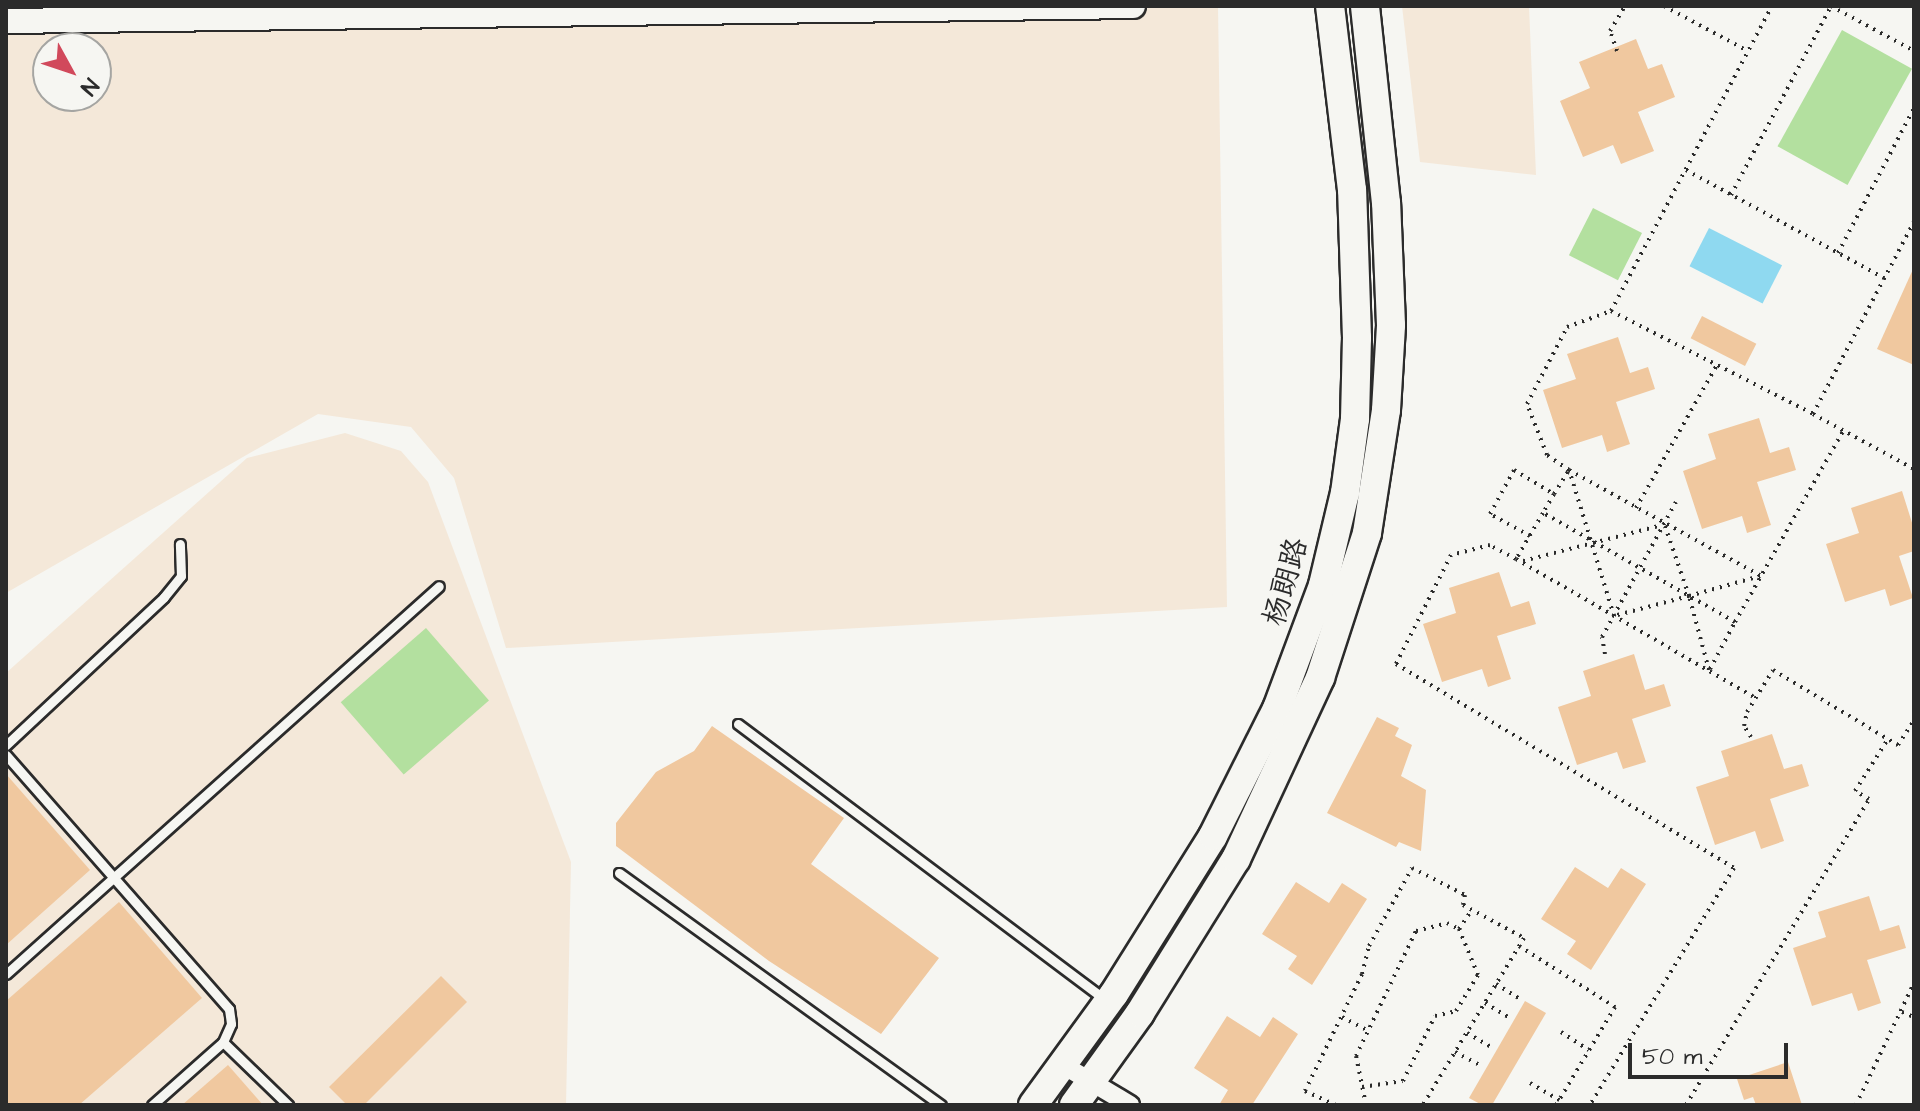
<!DOCTYPE html>
<meta charset="utf-8">
<style>
body{margin:0}
#map{position:relative;width:1920px;height:1111px;overflow:hidden;background:#f6f6f2;font-family:"Architects Daughter","LXGW WenKai TC",sans-serif}
div>[style]{position:absolute}
.built>*{inset:0;background:#f4e8d9}
.green>*{inset:0;background:#b3e09f;transform-origin:0 0}
.water>*{inset:0;background:#8fd9f0;transform-origin:0 0}
.building>*{inset:0;background:#f0c89f;transform-origin:0 0}
.path>*{height:4px;margin-top:-2px;transform-origin:0;background:repeating-linear-gradient(90deg,#2b2b2b 0 2px,transparent 0 8px)}
.roads{filter:drop-shadow(2px 0 #2b2b2b) drop-shadow(-2px 0 #2b2b2b) drop-shadow(0 2px #2b2b2b) drop-shadow(0 -2px #2b2b2b)}
.lane>*{height:9px;margin:-4.5px;padding:0 4.5px;transform-origin:4.5px;border-radius:4.5px;background:#f6f6f2}
.street>*{height:18px;margin:-9px;padding:0 9px;transform-origin:9px;border-radius:9px;background:#f6f6f2}
.secondary>*{height:24px;margin:-12px;padding:0 12px;transform-origin:12px;border-radius:12px;background:#f6f6f2}
.primary>*{height:28px;margin:-14px;padding:0 14px;transform-origin:14px;border-radius:14px;background:#f6f6f2}
span{translate:-50% -50%;white-space:nowrap;text-align:center;line-height:1.15;-webkit-text-stroke:6px #f6f6f2;paint-order:stroke}
.street-label{font-size:30px;color:#2b2b2b}
.frame{position:absolute;inset:0;border:8px solid #2b2b2b;pointer-events:none}
.north{position:absolute;left:32px;top:32px;width:80px;height:80px;box-sizing:border-box;background:#f6f6f2;border:2px solid #a5a5a2;border-radius:50%;rotate:130deg;font-size:22px;font-weight:700;line-height:32px;text-align:center;color:#2b2b2b}
.north::after{content:'';display:block;margin:auto;width:28px;height:36px;background:#d1495b;clip-path:polygon(50% 0,100% 100%,50% 72%,0 100%)}
.scale{position:absolute;left:1628px;top:1043px;width:160px;height:36px;box-sizing:border-box;border:4px solid #2b2b2b;border-top:0;padding-left:10px;font-size:24px;line-height:28px;white-space:nowrap;color:#2b2b2b;-webkit-text-stroke:6px #f6f6f2;paint-order:stroke}
</style>
<div id="map">
<div class="built">
<div style="clip-path:polygon(evenodd,6px 6px,1218px 6px,1227px 607px,506px 648px,454px 478px,411px 427px,318px 414px,6px 593px,6px 6px,48px 48px,96px 48px,96px 96px,48px 96px,48px 48px)"></div>
<div style="clip-path:polygon(1402px 6px,1529px 6px,1536px 175px,1420px 162px)"></div>
<div style="clip-path:polygon(345px 433px,401px 451px,428px 482px,571px 862px,566px 1105px,6px 1105px,6px 673px,247px 458px)"></div>
</div>
<div class="green">
<div style="left:1842px;top:30px;width:80px;height:133px;rotate:29deg"></div>
<div style="left:1593px;top:208px;width:55px;height:53px;rotate:27deg"></div>
<div style="left:426px;top:628px;width:96px;height:113px;rotate:49deg"></div>
</div>
<div class="water">
<div style="left:1709px;top:228px;width:82px;height:43px;rotate:27deg"></div>
</div>
<div class="building">
<div style="clip-path:polygon(1636px 39px,1648px 69px,1662px 64px,1675px 97px,1638px 112px,1654px 151px,1621px 164px,1613px 145px,1583px 157px,1560px 101px,1590px 88px,1579px 62px)"></div>
<div style="clip-path:polygon(1914px 267px,1914px 365px,1877px 349px)"></div>
<div style="left:1702px;top:316px;width:61px;height:25px;rotate:27deg"></div>
<div style="clip-path:polygon(1618px 337px,1630px 373px,1648px 367px,1655px 389px,1616px 402px,1630px 444px,1607px 452px,1602px 435px,1562px 448px,1543px 390px,1576px 379px,1567px 354px)"></div>
<div style="clip-path:polygon(1759px 418px,1770px 453px,1789px 447px,1796px 470px,1757px 482px,1771px 525px,1747px 533px,1742px 516px,1702px 529px,1683px 471px,1716px 459px,1708px 434px)"></div>
<div style="clip-path:polygon(1902px 491px,1914px 529px,1914px 551px,1899px 556px,1913px 598px,1890px 606px,1885px 589px,1845px 602px,1826px 544px,1859px 533px,1851px 508px)"></div>
<div style="clip-path:polygon(1499px 572px,1511px 607px,1529px 601px,1536px 624px,1497px 636px,1511px 679px,1488px 687px,1482px 669px,1442px 682px,1423px 624px,1456px 613px,1449px 588px)"></div>
<div style="clip-path:polygon(1634px 654px,1645px 690px,1664px 684px,1671px 706px,1632px 719px,1646px 762px,1623px 769px,1617px 752px,1577px 765px,1558px 707px,1591px 696px,1583px 671px)"></div>
<div style="clip-path:polygon(1377px 717px,1399px 728px,1395px 736px,1412px 745px,1401px 776px,1426px 790px,1421px 851px,1399px 842px,1396px 847px,1327px 813px)"></div>
<div style="clip-path:polygon(712px 726px,844px 818px,811px 864px,939px 958px,881px 1034px,769px 961px,616px 846px,616px 823px,656px 772px,694px 751px)"></div>
<div style="clip-path:polygon(1772px 734px,1784px 769px,1802px 764px,1809px 786px,1770px 799px,1784px 841px,1761px 849px,1755px 831px,1715px 845px,1696px 787px,1729px 776px,1721px 751px)"></div>
<div style="clip-path:polygon(6px 774px,90px 870px,6px 945px)"></div>
<div style="clip-path:polygon(1575px 867px,1608px 888px,1621px 868px,1646px 884px,1591px 970px,1567px 954px,1576px 941px,1541px 919px)"></div>
<div style="clip-path:polygon(1296px 882px,1329px 903px,1342px 883px,1367px 899px,1312px 985px,1288px 969px,1297px 956px,1262px 934px)"></div>
<div style="clip-path:polygon(1869px 896px,1880px 931px,1899px 925px,1906px 948px,1867px 960px,1881px 1003px,1858px 1011px,1852px 993px,1812px 1006px,1793px 948px,1826px 937px,1818px 912px)"></div>
<div style="clip-path:polygon(119px 902px,202px 998px,79px 1105px,6px 1105px,6px 1001px)"></div>
<div style="clip-path:polygon(441px 976px,467px 1002px,364px 1105px,347px 1105px,329px 1087px)"></div>
<div style="clip-path:polygon(1525px 1001px,1546px 1013px,1492px 1105px,1482px 1105px,1469px 1098px)"></div>
<div style="clip-path:polygon(1227px 1016px,1260px 1037px,1273px 1017px,1298px 1034px,1252px 1105px,1219px 1105px,1228px 1090px,1194px 1068px)"></div>
<div style="clip-path:polygon(1788px 1062px,1802px 1105px,1756px 1105px,1753px 1097px,1744px 1100px,1737px 1079px)"></div>
<div style="clip-path:polygon(228px 1065px,263px 1105px,182px 1105px)"></div>
</div>
<div class="path">
<div style="left:1664px;top:6px;width:95px;rotate:28.2deg"></div>
<div style="left:1831px;top:6px;width:94px;rotate:28.5deg"></div>
<div style="left:1617px;top:51px;width:21px;rotate:-109deg"></div>
<div style="left:1610px;top:31px;width:29px;rotate:-59deg"></div>
<div style="left:1686px;top:170px;width:226px;rotate:28.6deg"></div>
<div style="left:1731px;top:195px;width:214px;rotate:-62.1deg"></div>
<div style="left:1838px;top:253px;width:164px;rotate:-62.3deg"></div>
<div style="left:1611px;top:311px;width:227px;rotate:27deg"></div>
<div style="left:1813px;top:414px;width:217px;rotate:-62.3deg"></div>
<div style="left:1813px;top:414px;width:115px;rotate:28.6deg"></div>
<div style="left:1554px;top:494px;width:28px;rotate:-58deg"></div>
<div style="left:1569px;top:470px;width:219px;rotate:28.9deg"></div>
<div style="left:1636px;top:508px;width:164px;rotate:-60.5deg"></div>
<div style="left:1665px;top:526px;width:74px;rotate:71.1deg"></div>
<div style="left:1689px;top:596px;width:74px;rotate:-15.7deg"></div>
<div style="left:1530px;top:536px;width:46px;rotate:-151.2deg"></div>
<div style="left:1490px;top:514px;width:50px;rotate:-61.4deg"></div>
<div style="left:1514px;top:470px;width:47px;rotate:31deg"></div>
<div style="left:1554px;top:494px;width:22px;rotate:120deg"></div>
<div style="left:1516px;top:559px;width:30px;rotate:-152deg"></div>
<div style="left:1490px;top:545px;width:40px;rotate:165.6deg"></div>
<div style="left:1451px;top:555px;width:122px;rotate:116.8deg"></div>
<div style="left:1396px;top:664px;width:395px;rotate:31.1deg"></div>
<div style="left:1734px;top:868px;width:277px;rotate:121.3deg"></div>
<div style="left:1523px;top:561px;width:144px;rotate:-14.5deg"></div>
<div style="left:1735px;top:622px;width:219px;rotate:-60.5deg"></div>
<div style="left:1605px;top:654px;width:17px;rotate:-100deg"></div>
<div style="left:1602px;top:637px;width:154px;rotate:-61.3deg"></div>
<div style="left:1710px;top:669px;width:53px;rotate:-62deg"></div>
<div style="left:1735px;top:622px;width:221px;rotate:-150.4deg"></div>
<div style="left:1543px;top:513px;width:53px;rotate:120.4deg"></div>
<div style="left:1516px;top:559px;width:277px;rotate:30.1deg"></div>
<div style="left:1709px;top:670px;width:77px;rotate:-105.1deg"></div>
<div style="left:1689px;top:596px;width:78px;rotate:165.1deg"></div>
<div style="left:1614px;top:616px;width:153px;rotate:-107.1deg"></div>
<div style="left:1569px;top:470px;width:27px;rotate:-146deg"></div>
<div style="left:1547px;top:455px;width:55px;rotate:-111.4deg"></div>
<div style="left:1527px;top:404px;width:87px;rotate:-62.5deg"></div>
<div style="left:1567px;top:327px;width:47px;rotate:-20deg"></div>
<div style="left:1611px;top:311px;width:345px;rotate:-62.2deg"></div>
<div style="left:1751px;top:737px;width:13px;rotate:-122deg"></div>
<div style="left:1744px;top:726px;width:14px;rotate:-78deg"></div>
<div style="left:1747px;top:712px;width:49px;rotate:-58.2deg"></div>
<div style="left:1773px;top:670px;width:146px;rotate:31deg"></div>
<div style="left:1898px;top:745px;width:30px;rotate:-57deg"></div>
<div style="left:1519px;top:946px;width:114px;rotate:32.4deg"></div>
<div style="left:1615px;top:1007px;width:114px;rotate:121deg"></div>
<div style="left:1496px;top:984px;width:31px;rotate:32deg"></div>
<div style="left:1485px;top:1003px;width:29px;rotate:31deg"></div>
<div style="left:1902px;top:1012px;width:13px;rotate:23deg"></div>
<div style="left:1342px;top:1017px;width:30px;rotate:28deg"></div>
<div style="left:1561px;top:1032px;width:33px;rotate:33deg"></div>
<div style="left:1467px;top:1033px;width:30px;rotate:30deg"></div>
<div style="left:1455px;top:1052px;width:30px;rotate:28deg"></div>
<div style="left:1530px;top:1083px;width:34px;rotate:30deg"></div>
<div style="left:1362px;top:1087px;width:41px;rotate:-8.3deg"></div>
<div style="left:1403px;top:1081px;width:72px;rotate:-63.8deg"></div>
<div style="left:1435px;top:1016px;width:22px;rotate:-13deg"></div>
<div style="left:1456px;top:1011px;width:42px;rotate:-58.6deg"></div>
<div style="left:1478px;top:975px;width:50px;rotate:-112.4deg"></div>
<div style="left:1336px;top:1105px;width:34px;rotate:-156deg"></div>
<div style="left:1305px;top:1091px;width:130px;rotate:-64deg"></div>
<div style="left:1362px;top:974px;width:29px;rotate:-76deg"></div>
<div style="left:1369px;top:946px;width:89px;rotate:-61.1deg"></div>
<div style="left:1412px;top:868px;width:59px;rotate:27deg"></div>
<div style="left:1465px;top:895px;width:10px;rotate:101deg"></div>
<div style="left:1463px;top:905px;width:69px;rotate:28.4deg"></div>
<div style="left:1524px;top:938px;width:195px;rotate:121.2deg"></div>
<div style="left:1366px;top:1105px;width:50px;rotate:-101.5deg"></div>
<div style="left:1356px;top:1056px;width:139px;rotate:-64.4deg"></div>
<div style="left:1416px;top:931px;width:32px;rotate:-14deg"></div>
<div style="left:1447px;top:923px;width:13px;rotate:27deg"></div>
<div style="left:1459px;top:929px;width:23px;rotate:-56deg"></div>
<div style="left:1686px;top:1105px;width:357px;rotate:-59.1deg"></div>
<div style="left:1869px;top:799px;width:16px;rotate:-150deg"></div>
<div style="left:1855px;top:791px;width:62px;rotate:-57.6deg"></div>
<div style="left:1856px;top:1105px;width:135px;rotate:-64.6deg"></div>
</div>
<div class="roads">
<div class="lane">
<div style="left:738px;top:724px;width:460px;rotate:36.9deg"></div>
<div style="left:6px;top:745px;width:216px;rotate:-43.1deg"></div>
<div style="left:164px;top:597px;width:27px;rotate:-51deg"></div>
<div style="left:181px;top:576px;width:32px;rotate:-92deg"></div>
<div style="left:6px;top:755px;width:338px;rotate:48.7deg"></div>
<div style="left:229px;top:1009px;width:15px;rotate:82deg"></div>
<div style="left:231px;top:1024px;width:20px;rotate:114deg"></div>
<div style="left:223px;top:1042px;width:95px;rotate:138.4deg"></div>
<div style="left:619px;top:873px;width:397px;rotate:35.8deg"></div>
<div style="left:6px;top:974px;width:581px;rotate:-41.86deg"></div>
<div style="left:223px;top:1042px;width:91px;rotate:44.1deg"></div>
</div>
<div class="street">
<div style="left:1063px;top:1065px;width:78px;rotate:30.8deg"></div>
</div>
<div class="secondary">
<div style="left:6px;top:21px;width:1127px;rotate:-0.76deg"></div>
</div>
<div class="primary">
<div style="left:1033px;top:1105px;width:137px;rotate:-53.9deg"></div>
<div style="left:1114px;top:994px;width:186px;rotate:-57.9deg"></div>
<div style="left:1213px;top:836px;width:142px;rotate:-63.3deg"></div>
<div style="left:1277px;top:709px;width:132px;rotate:-69.6deg"></div>
<div style="left:1323px;top:585px;width:95px;rotate:-76.6deg"></div>
<div style="left:1345px;top:493px;width:75px;rotate:-82.3deg"></div>
<div style="left:1355px;top:419px;width:81px;rotate:-88.6deg"></div>
<div style="left:1357px;top:338px;width:148px;rotate:-91.9deg"></div>
<div style="left:1352px;top:190px;width:185px;rotate:-96.8deg"></div>
<div style="left:1074px;top:1105px;width:113px;rotate:-54.3deg"></div>
<div style="left:1140px;top:1013px;width:181px;rotate:-58.1deg"></div>
<div style="left:1236px;top:859px;width:200px;rotate:-65.1deg"></div>
<div style="left:1320px;top:678px;width:152px;rotate:-72deg"></div>
<div style="left:1367px;top:533px;width:124px;rotate:-81.2deg"></div>
<div style="left:1386px;top:410px;width:85px;rotate:-86.6deg"></div>
<div style="left:1391px;top:325px;width:122px;rotate:-92.3deg"></div>
<div style="left:1386px;top:203px;width:198px;rotate:-96.1deg"></div>
</div>
</div>
<div class="street-label">
<span style="left:1286px;top:582px;rotate:-74deg">杨朗路</span>
</div>
<div class="frame"></div>
<div class="north">N</div>
<div class="scale">50 m</div>
</div>
